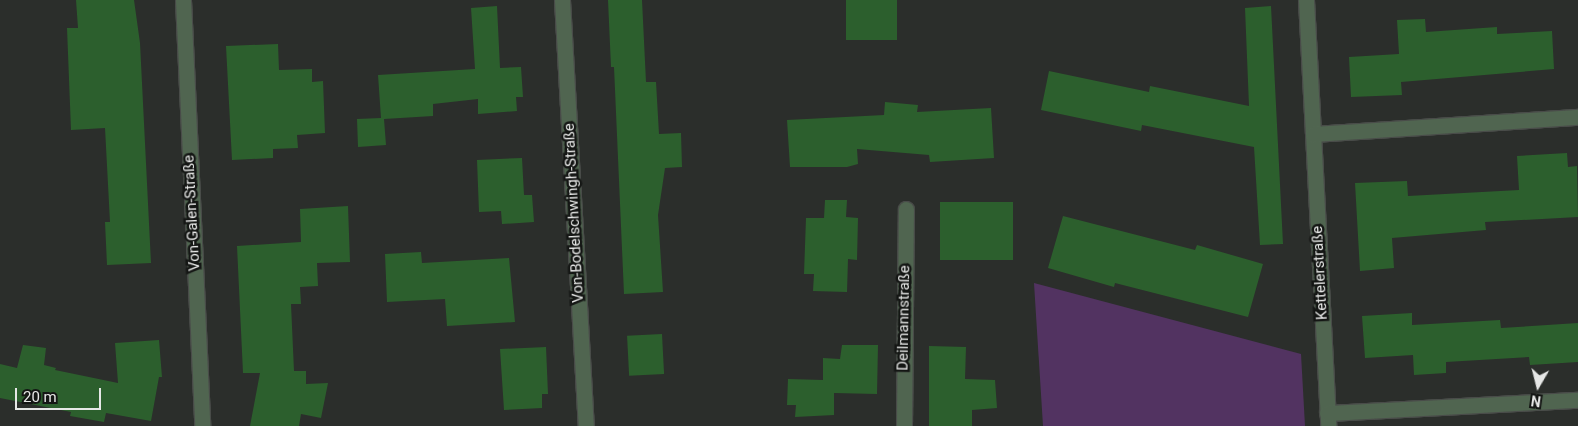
<!DOCTYPE html>
<meta charset="utf-8">
<style>
body{margin:0}
#map{position:relative;width:1578px;height:426px;overflow:hidden;background:#2b2e2b;font-family:Roboto,sans-serif}
div>[style]{position:absolute}
.green>*{inset:0;background:#523361}
.building>*{inset:0;background:#2c5f2d;transform-origin:0 0}
.roads{filter:drop-shadow(1px 0 #494c49) drop-shadow(-1px 0 #494c49) drop-shadow(0 1px #494c49) drop-shadow(0 -1px #494c49)}
.minor>*{height:15px;margin:-7.5px;padding:0 7.5px;transform-origin:7.5px;border-radius:7.5px;background:#506550}
span{translate:-50% -50%;white-space:nowrap;text-align:center;line-height:1.15;-webkit-text-stroke:5px #141614;paint-order:stroke}
.street-label{font-size:15px;color:#e6e7e6}
.north{position:absolute;left:1513px;top:361px;width:50px;height:50px;-webkit-text-stroke:4px #141614;paint-order:stroke;rotate:188deg;font-size:14px;font-weight:700;line-height:20px;text-align:center;color:#e6e7e6}
.north::after{content:'';display:block;margin:auto;width:18px;height:22px;background:#e6e7e6;clip-path:polygon(50% 0,100% 100%,50% 72%,0 100%)}
.scale{position:absolute;left:15px;top:388px;width:86px;height:22px;box-sizing:border-box;border:2px solid #e6e7e6;border-top:0;padding-left:6px;font-size:15px;line-height:18px;white-space:nowrap;color:#e6e7e6;-webkit-text-stroke:4px #141614;paint-order:stroke}
</style>
<div id="map">
<div class="green">
<div style="clip-path:polygon(1034px 283px,1301px 354px,1305px 426px,1043px 426px)"></div>
</div>
<div class="building">
<div style="clip-path:polygon(76px 0,134px 0,140px 43px,151px 263px,107px 265px,105px 222px,110px 222px,105px 128px,71px 130px,67px 28px,78px 28px)"></div>
<div style="clip-path:polygon(608px 0,642px 0,646px 82px,656px 82px,659px 134px,681px 133px,682px 167px,665px 168px,658px 215px,663px 292px,624px 294px,614px 67px,611px 67px)"></div>
<div style="left:846px;top:0;width:51px;height:40px"></div>
<div style="clip-path:polygon(497px 6px,500px 68px,521px 67px,523px 97px,516px 97px,517px 111px,478px 114px,478px 99px,433px 104px,433px 116px,384px 119px,386px 145px,358px 147px,357px 119px,381px 118px,378px 75px,475px 69px,471px 8px)"></div>
<div style="clip-path:polygon(1271px 6px,1283px 244px,1260px 245px,1254px 147px,1142px 125px,1141px 131px,1041px 110px,1049px 71px,1149px 92px,1150px 86px,1249px 106px,1245px 8px)"></div>
<div style="clip-path:polygon(1425px 19px,1426px 32px,1497px 27px,1497px 34px,1552px 31px,1554px 69px,1401px 82px,1402px 95px,1351px 97px,1349px 57px,1399px 54px,1397px 20px)"></div>
<div style="clip-path:polygon(278px 44px,279px 70px,312px 69px,312px 82px,323px 81px,325px 133px,297px 135px,298px 148px,273px 149px,273px 158px,232px 160px,226px 46px)"></div>
<div style="clip-path:polygon(885px 102px,918px 105px,917px 112px,991px 108px,994px 158px,930px 162px,929px 155px,857px 149px,858px 164px,847px 167px,790px 167px,787px 120px,884px 115px)"></div>
<div style="clip-path:polygon(1567px 153px,1568px 167px,1577px 166px,1578px 217px,1485px 222px,1486px 230px,1392px 238px,1394px 268px,1360px 271px,1355px 183px,1407px 181px,1408px 196px,1519px 190px,1517px 156px)"></div>
<div style="clip-path:polygon(522px 158px,524px 195px,532px 195px,534px 222px,502px 224px,501px 211px,479px 212px,477px 160px)"></div>
<div style="clip-path:polygon(825px 200px,847px 200px,846px 217px,858px 218px,857px 260px,848px 259px,847px 292px,813px 291px,814px 274px,804px 274px,806px 218px,824px 218px)"></div>
<div style="left:940px;top:202px;width:73px;height:58px"></div>
<div style="clip-path:polygon(348px 206px,350px 262px,317px 263px,318px 286px,300px 287px,301px 304px,291px 304px,294px 371px,306px 371px,306px 384px,328px 383px,321px 418px,301px 414px,299px 426px,250px 426px,260px 373px,243px 373px,237px 246px,301px 242px,300px 209px)"></div>
<div style="clip-path:polygon(1063px 216px,1195px 250px,1197px 245px,1263px 264px,1248px 317px,1115px 283px,1114px 287px,1048px 268px)"></div>
<div style="clip-path:polygon(421px 252px,422px 263px,509px 258px,515px 322px,447px 326px,445px 299px,387px 302px,385px 254px)"></div>
<div style="clip-path:polygon(1412px 313px,1412px 325px,1500px 320px,1501px 328px,1578px 323px,1578px 362px,1530px 365px,1529px 357px,1446px 362px,1446px 373px,1414px 375px,1413px 355px,1365px 358px,1362px 316px)"></div>
<div style="left:662px;top:334px;width:40px;height:35px;rotate:87deg"></div>
<div style="clip-path:polygon(159px 340px,162px 377px,159px 377px,151px 421px,106px 413px,104px 422px,70px 416px,71px 412px,0 398px,0 364px,17px 368px,23px 345px,46px 348px,44px 365px,56px 368px,55px 370px,118px 383px,115px 343px)"></div>
<div style="clip-path:polygon(842px 345px,878px 345px,877px 394px,834px 393px,834px 415px,795px 417px,796px 405px,787px 405px,788px 379px,823px 380px,823px 358px,840px 359px)"></div>
<div style="clip-path:polygon(929px 346px,966px 347px,965px 379px,995px 380px,997px 408px,972px 410px,972px 426px,929px 426px)"></div>
<div style="clip-path:polygon(546px 347px,548px 394px,542px 394px,542px 408px,504px 410px,500px 349px)"></div>
</div>
<div class="roads">
<div class="minor">
<div style="left:183px;top:0;width:426px;rotate:87.4deg"></div>
<div style="left:562px;top:0;width:427px;rotate:86.8deg"></div>
<div style="left:1306px;top:0;width:427px;rotate:87deg"></div>
<div style="left:1313px;top:134px;width:266px;rotate:-3.7deg"></div>
<div style="left:1327px;top:413px;width:251px;rotate:-3deg"></div>
<div style="left:904px;top:426px;width:217px;rotate:-89.5deg"></div>
</div>
</div>
<div class="street-label">
<span style="left:192px;top:213px;rotate:-93deg">Von-Galen-Straße</span>
<span style="left:574px;top:213px;rotate:-93deg">Von-Bodelschwingh-Straße</span>
<span style="left:1320px;top:273px;rotate:-93deg">Kettelerstraße</span>
<span style="left:904px;top:318px;rotate:-89deg">Deilmannstraße</span>
</div>
<div class="north">N</div>
<div class="scale">20 m</div>
</div>
